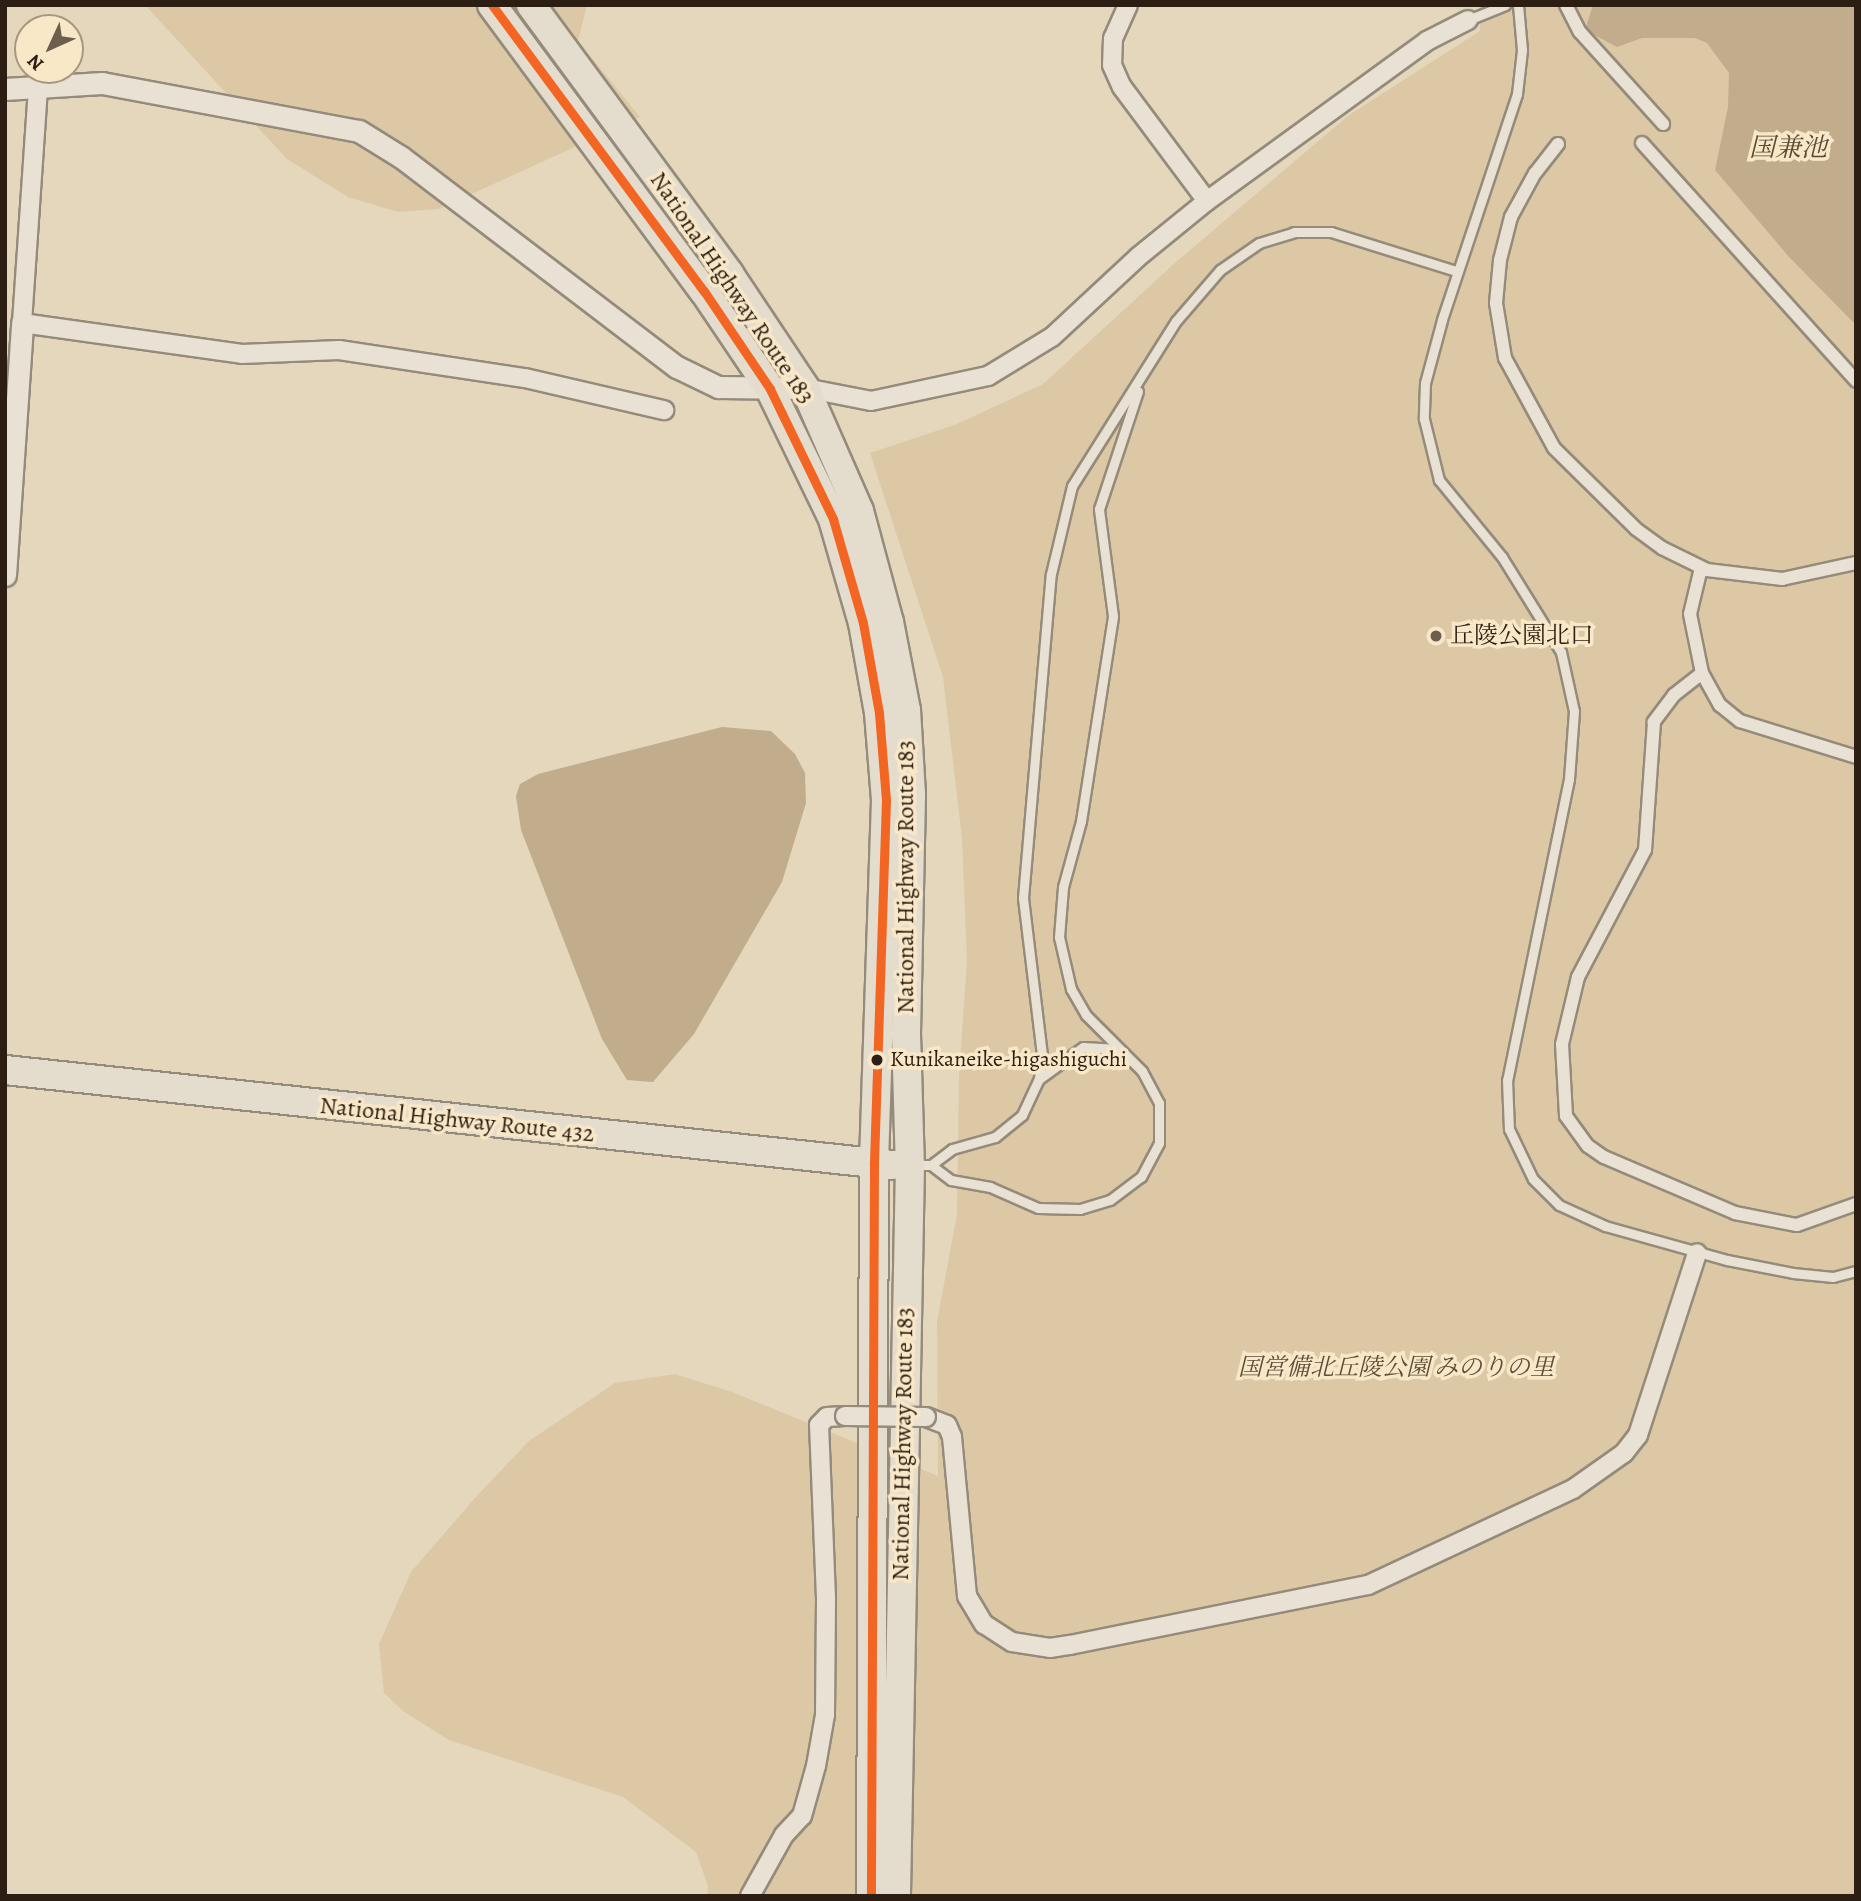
<!DOCTYPE html>
<meta charset="utf-8">
<style>
body{margin:0}
#map{position:relative;width:1861px;height:1901px;overflow:hidden;background:#e5d7bc;font-family:Alegreya,"Noto Serif JP",serif}
div>[style]{position:absolute}
.green>*{inset:0;background:#dcc8a4}
.water>*{inset:0;background:#c1ad8c}
.roads{filter:drop-shadow(2px 0 #948b7b) drop-shadow(-2px 0 #948b7b) drop-shadow(0 2px #948b7b) drop-shadow(0 -2px #948b7b)}
.service>*{height:9px;margin:-4.5px;padding:0 4.5px;transform-origin:4.5px;border-radius:4.5px;background:#e8e1d4}
.pedestrian>*{height:12px;margin:-6px;padding:0 6px;transform-origin:6px;border-radius:6px;background:#e8e1d4}
.minor>*{height:18px;margin:-9px;padding:0 9px;transform-origin:9px;border-radius:9px;background:#e8e1d4}
.tertiary>*{height:21px;margin:-10.5px;padding:0 10.5px;transform-origin:10.5px;border-radius:10.5px;background:#e8e1d4}
.trunk>*{height:28px;margin:-14px;padding:0 14px;transform-origin:14px;border-radius:14px;background:#e4dccd}
.bridges{filter:drop-shadow(2px 0 #948b7b) drop-shadow(-2px 0 #948b7b) drop-shadow(0 2px #948b7b) drop-shadow(0 -2px #948b7b)}
.minor-bridge>*{height:18px;margin:-9px;padding:0 9px;transform-origin:9px;border-radius:9px;background:#e8e1d4}
.bus-1>*{height:9px;margin:-4.5px;padding:0 4.5px;transform-origin:4.5px;border-radius:4.5px;background:#f26522}
.dots>*{width:19px;height:19px;translate:-50% -50%;box-sizing:border-box;border:4px solid #f9e8c8;border-radius:50%}
span{translate:-50% -50%;white-space:nowrap;text-align:center;line-height:1.15;-webkit-text-stroke:7px #f9e8c8;paint-order:stroke}
.bus-label{font-size:22px;color:#2c1e13}
.left{translate:0 -50%;text-align:left}
.street-label{font-size:24px;color:#2c1e13}
.poi-label{font-size:24px;color:#2c1e13}
.park-label{font-size:24px;color:#5e4d39;font-style:italic}
.water-label{font-size:26px;color:#5b4a36;font-style:italic}
.frame{position:absolute;inset:0;border:7px solid #2c1e13;pointer-events:none}
.north{position:absolute;left:14px;top:14px;width:70px;height:70px;box-sizing:border-box;background:#f9e8c8;border:2px solid #a79780;border-radius:50%;rotate:225deg;font-size:19px;font-weight:700;line-height:28px;text-align:center;color:#2c1e13}
.north::after{content:'';display:block;margin:auto;width:24px;height:32px;background:#6d5f4e;clip-path:polygon(50% 0,100% 100%,50% 72%,0 100%)}
</style>
<div id="map">
<div class="green">
<div style="clip-path:polygon(145px 5px,587px 5px,578px 41px,640px 117px,439px 209px,398px 212px,348px 197px,287px 159px)"></div>
<div style="clip-path:polygon(1479px 5px,1856px 5px,1856px 1896px,707px 1896px,708px 1886px,696px 1852px,623px 1797px,449px 1740px,403px 1711px,384px 1693px,379px 1644px,411px 1572px,474px 1499px,529px 1441px,615px 1383px,675px 1374px,732px 1392px,938px 1476px,937px 1322px,957px 1214px,959px 1077px,967px 960px,962px 838px,943px 677px,870px 453px,957px 424px,1043px 384px,1176px 262px,1349px 115px,1480px 31px)"></div>
</div>
<div class="water">
<div style="clip-path:polygon(1593px 5px,1856px 5px,1856px 325px,1790px 258px,1715px 170px,1728px 107px,1729px 73px,1707px 43px,1695px 38px,1642px 38px,1617px 47px,1585px 30px)"></div>
<div style="clip-path:polygon(722px 727px,771px 731px,795px 754px,805px 773px,806px 803px,782px 882px,694px 1034px,653px 1082px,627px 1080px,602px 1039px,521px 830px,516px 796px,520px 784px,538px 774px)"></div>
</div>
<div class="roads">
<div class="service">
<div style="left:1518px;top:5px;width:45px;rotate:84.9deg"></div>
<div style="left:1522px;top:50px;width:44px;rotate:96.5deg"></div>
<div style="left:1517px;top:94px;width:238px;rotate:108.4deg"></div>
<div style="left:1442px;top:320px;width:65px;rotate:105.1deg"></div>
<div style="left:1425px;top:383px;width:36px;rotate:92deg"></div>
<div style="left:1424px;top:419px;width:63px;rotate:76.2deg"></div>
<div style="left:1439px;top:480px;width:99px;rotate:50.7deg"></div>
<div style="left:1502px;top:557px;width:112px;rotate:58.2deg"></div>
<div style="left:1561px;top:652px;width:60px;rotate:77.6deg"></div>
<div style="left:1574px;top:711px;width:68px;rotate:94.2deg"></div>
<div style="left:1569px;top:779px;width:307px;rotate:101.6deg"></div>
<div style="left:1507px;top:1080px;width:49px;rotate:87.7deg"></div>
<div style="left:1509px;top:1129px;width:55px;rotate:64.4deg"></div>
<div style="left:1533px;top:1179px;width:37px;rotate:45deg"></div>
<div style="left:1559px;top:1205px;width:51px;rotate:24.5deg"></div>
<div style="left:1605px;top:1226px;width:127px;rotate:15.6deg"></div>
<div style="left:1727px;top:1260px;width:67px;rotate:11.1deg"></div>
<div style="left:1793px;top:1273px;width:40px;rotate:5.7deg"></div>
<div style="left:1833px;top:1277px;width:24px;rotate:-15deg"></div>
<div style="left:1468px;top:20px;width:40px;rotate:-22deg"></div>
<div style="left:1039px;top:1079px;width:54px;rotate:-36deg"></div>
<div style="left:1083px;top:1047px;width:36px;rotate:3deg"></div>
<div style="left:915px;top:1165px;width:16px"></div>
<div style="left:931px;top:1165px;width:26px;rotate:-37deg"></div>
<div style="left:952px;top:1149px;width:45px;rotate:-15.6deg"></div>
<div style="left:995px;top:1137px;width:35px;rotate:-39deg"></div>
<div style="left:1022px;top:1115px;width:40px;rotate:-65deg"></div>
<div style="left:1039px;top:1079px;width:24px;rotate:-83deg"></div>
<div style="left:1042px;top:1055px;width:158px;rotate:-96.9deg"></div>
<div style="left:1023px;top:898px;width:325px;rotate:-85.1deg"></div>
<div style="left:1051px;top:574px;width:90px;rotate:-76.6deg"></div>
<div style="left:1072px;top:486px;width:195px;rotate:-57.8deg"></div>
<div style="left:1176px;top:321px;width:67px;rotate:-49.2deg"></div>
<div style="left:1220px;top:270px;width:47px;rotate:-34.7deg"></div>
<div style="left:1259px;top:243px;width:37px;rotate:-17deg"></div>
<div style="left:1294px;top:232px;width:37px"></div>
<div style="left:1331px;top:232px;width:131px;rotate:17.3deg"></div>
<div style="left:931px;top:1165px;width:25px;rotate:37deg"></div>
<div style="left:951px;top:1180px;width:40px;rotate:10deg"></div>
<div style="left:990px;top:1187px;width:52px;rotate:23.6deg"></div>
<div style="left:1038px;top:1208px;width:42px;rotate:1.4deg"></div>
<div style="left:1080px;top:1209px;width:31px;rotate:-17deg"></div>
<div style="left:1110px;top:1200px;width:39px;rotate:-37deg"></div>
<div style="left:1141px;top:1177px;width:38px;rotate:-62deg"></div>
<div style="left:1159px;top:1143px;width:40px;rotate:-90deg"></div>
<div style="left:1159px;top:1103px;width:36px;rotate:-118deg"></div>
<div style="left:1142px;top:1071px;width:79px;rotate:-135deg"></div>
<div style="left:1086px;top:1015px;width:30px;rotate:-120deg"></div>
<div style="left:1071px;top:989px;width:53px;rotate:-103deg"></div>
<div style="left:1059px;top:937px;width:50px;rotate:-85.4deg"></div>
<div style="left:1063px;top:887px;width:68px;rotate:-74.7deg"></div>
<div style="left:1081px;top:821px;width:207px;rotate:-81.1deg"></div>
<div style="left:1113px;top:616px;width:108px;rotate:-97.5deg"></div>
<div style="left:1099px;top:509px;width:124px;rotate:-71.7deg"></div>
</div>
<div class="pedestrian">
<div style="left:1566px;top:5px;width:30px;rotate:63deg"></div>
<div style="left:1580px;top:32px;width:124px;rotate:47.9deg"></div>
<div style="left:1642px;top:143px;width:320px;rotate:48deg"></div>
<div style="left:1558px;top:144px;width:37px;rotate:128deg"></div>
<div style="left:1535px;top:173px;width:50px;rotate:118.6deg"></div>
<div style="left:1511px;top:217px;width:44px;rotate:104.3deg"></div>
<div style="left:1500px;top:260px;width:43px;rotate:95.3deg"></div>
<div style="left:1496px;top:303px;width:56px;rotate:80.7deg"></div>
<div style="left:1505px;top:358px;width:102px;rotate:61.4deg"></div>
<div style="left:1554px;top:448px;width:115px;rotate:44.6deg"></div>
<div style="left:1636px;top:529px;width:32px;rotate:36deg"></div>
<div style="left:1662px;top:548px;width:50px;rotate:26.1deg"></div>
<div style="left:1707px;top:570px;width:76px;rotate:6.8deg"></div>
<div style="left:1782px;top:579px;width:76px;rotate:-12.2deg"></div>
<div style="left:1701px;top:568px;width:47px;rotate:103.4deg"></div>
<div style="left:1690px;top:614px;width:60px;rotate:78.5deg"></div>
<div style="left:1702px;top:673px;width:36px;rotate:142deg"></div>
<div style="left:1674px;top:695px;width:34px;rotate:127deg"></div>
<div style="left:1654px;top:722px;width:128px;rotate:94deg"></div>
<div style="left:1645px;top:850px;width:144px;rotate:117.8deg"></div>
<div style="left:1578px;top:977px;width:69px;rotate:103.4deg"></div>
<div style="left:1562px;top:1044px;width:72px;rotate:86.8deg"></div>
<div style="left:1566px;top:1116px;width:37px;rotate:54deg"></div>
<div style="left:1588px;top:1146px;width:19px;rotate:35deg"></div>
<div style="left:1604px;top:1157px;width:142px;rotate:23.1deg"></div>
<div style="left:1735px;top:1213px;width:63px;rotate:11deg"></div>
<div style="left:1797px;top:1225px;width:63px;rotate:-19.6deg"></div>
<div style="left:1702px;top:673px;width:37px;rotate:61deg"></div>
<div style="left:1720px;top:705px;width:26px;rotate:39deg"></div>
<div style="left:1740px;top:721px;width:121px;rotate:17.2deg"></div>
</div>
<div class="minor">
<div style="left:1128px;top:5px;width:36px;rotate:114deg"></div>
<div style="left:1113px;top:38px;width:27px;rotate:92deg"></div>
<div style="left:1112px;top:65px;width:24px;rotate:66deg"></div>
<div style="left:1122px;top:87px;width:142px;rotate:53.3deg"></div>
<div style="left:38px;top:88px;width:236px;rotate:93.9deg"></div>
<div style="left:22px;top:323px;width:222px;rotate:8deg"></div>
<div style="left:242px;top:354px;width:97px;rotate:-2.4deg"></div>
<div style="left:339px;top:350px;width:188px;rotate:8.6deg"></div>
<div style="left:525px;top:378px;width:143px;rotate:13deg"></div>
<div style="left:805px;top:388px;width:67px;rotate:11.1deg"></div>
<div style="left:871px;top:401px;width:120px;rotate:-12.1deg"></div>
<div style="left:988px;top:376px;width:75px;rotate:-31.4deg"></div>
<div style="left:1052px;top:337px;width:117px;rotate:-42.9deg"></div>
<div style="left:1138px;top:257px;width:89px;rotate:-39.1deg"></div>
<div style="left:1207px;top:201px;width:272px;rotate:-36deg"></div>
<div style="left:1427px;top:41px;width:46px;rotate:-27.1deg"></div>
<div style="left:926px;top:1417px;width:22px;rotate:21deg"></div>
<div style="left:947px;top:1425px;width:13px;rotate:67deg"></div>
<div style="left:952px;top:1437px;width:160px;rotate:84.6deg"></div>
<div style="left:967px;top:1596px;width:33px;rotate:59deg"></div>
<div style="left:984px;top:1624px;width:33px;rotate:33deg"></div>
<div style="left:1012px;top:1642px;width:38px;rotate:9deg"></div>
<div style="left:1050px;top:1648px;width:20px;rotate:-9deg"></div>
<div style="left:1070px;top:1645px;width:304px;rotate:-11.4deg"></div>
<div style="left:1368px;top:1585px;width:226px;rotate:-25.1deg"></div>
<div style="left:1573px;top:1489px;width:62px;rotate:-35.2deg"></div>
<div style="left:1624px;top:1453px;width:23px;rotate:-52deg"></div>
<div style="left:1638px;top:1435px;width:191px;rotate:-72deg"></div>
<div style="left:750px;top:1896px;width:70px;rotate:-60.9deg"></div>
<div style="left:784px;top:1835px;width:26px;rotate:-47deg"></div>
<div style="left:802px;top:1816px;width:52px;rotate:-74.4deg"></div>
<div style="left:816px;top:1766px;width:52px;rotate:-80deg"></div>
<div style="left:825px;top:1715px;width:117px;rotate:-89.5deg"></div>
<div style="left:826px;top:1598px;width:173px;rotate:-92.3deg"></div>
<div style="left:819px;top:1425px;width:11px;rotate:-45deg"></div>
<div style="left:827px;top:1417px;width:18px;rotate:-3deg"></div>
</div>
<div class="tertiary">
<div style="left:5px;top:89px;width:97px;rotate:-3.5deg"></div>
<div style="left:102px;top:83px;width:261px;rotate:10.6deg"></div>
<div style="left:359px;top:131px;width:49px;rotate:31.8deg"></div>
<div style="left:401px;top:157px;width:347px;rotate:37.3deg"></div>
<div style="left:677px;top:367px;width:46px;rotate:26deg"></div>
<div style="left:718px;top:387px;width:87px;rotate:0.7deg"></div>
<div style="left:5px;top:575px;width:253px;rotate:-86.1deg"></div>
</div>
<div class="trunk">
<div style="left:492px;top:5px;width:356px;rotate:53.5deg"></div>
<div style="left:704px;top:291px;width:118px;rotate:56deg"></div>
<div style="left:770px;top:389px;width:144px;rotate:64.1deg"></div>
<div style="left:833px;top:519px;width:108px;rotate:73.9deg"></div>
<div style="left:863px;top:623px;width:91px;rotate:79.9deg"></div>
<div style="left:879px;top:713px;width:87px;rotate:85.4deg"></div>
<div style="left:886px;top:800px;width:365px;rotate:91.9deg"></div>
<div style="left:874px;top:1165px;width:731px;rotate:90.24deg"></div>
<div style="left:531px;top:5px;width:334px;rotate:53.6deg"></div>
<div style="left:729px;top:274px;width:137px;rotate:56.3deg"></div>
<div style="left:805px;top:388px;width:134px;rotate:66.3deg"></div>
<div style="left:859px;top:511px;width:115px;rotate:74.9deg"></div>
<div style="left:889px;top:622px;width:90px;rotate:79.1deg"></div>
<div style="left:906px;top:710px;width:85px;rotate:86.6deg"></div>
<div style="left:911px;top:795px;width:239px;rotate:91.2deg"></div>
<div style="left:906px;top:1034px;width:131px;rotate:88.3deg"></div>
<div style="left:910px;top:1165px;width:731px;rotate:91.1deg"></div>
<div style="left:5px;top:1070px;width:893px;rotate:6.11deg"></div>
</div>
</div>
<div class="bridges">
<div class="minor-bridge">
<div style="left:845px;top:1416px;width:81px;rotate:0.7deg"></div>
</div>
</div>
<div class="bus-1">
<div style="left:492px;top:5px;width:356px;rotate:53.5deg"></div>
<div style="left:704px;top:291px;width:118px;rotate:56deg"></div>
<div style="left:770px;top:389px;width:144px;rotate:64.1deg"></div>
<div style="left:833px;top:519px;width:108px;rotate:73.9deg"></div>
<div style="left:863px;top:623px;width:91px;rotate:79.9deg"></div>
<div style="left:879px;top:713px;width:87px;rotate:85.4deg"></div>
<div style="left:886px;top:800px;width:365px;rotate:91.9deg"></div>
<div style="left:874px;top:1165px;width:731px;rotate:90.24deg"></div>
</div>
<div class="dots">
<div style="left:1436px;top:636px;background:#6d5f4e"></div>
<div style="left:877px;top:1060px;background:#2c1e13"></div>
</div>
<div class="bus-label">
<span class="left" style="left:890px;top:1060px">Kunikaneike-higashiguchi</span>
</div>
<div class="street-label">
<span style="left:732px;top:288px;rotate:56deg">National Highway Route 183</span>
<span style="left:906px;top:877px;rotate:-90deg">National Highway Route 183</span>
<span style="left:457px;top:1120px;rotate:6deg">National Highway Route 432</span>
<span style="left:903px;top:1444px;rotate:-89deg">National Highway Route 183</span>
</div>
<div class="poi-label">
<span class="left" style="left:1450px;top:636px">丘陵公園北口</span>
</div>
<div class="park-label">
<span style="left:1396px;top:1368px">国営備北丘陵公園 みのりの里</span>
</div>
<div class="water-label">
<span style="left:1788px;top:148px">国兼池</span>
</div>
<div class="frame"></div>
<div class="north">N</div>
</div>
